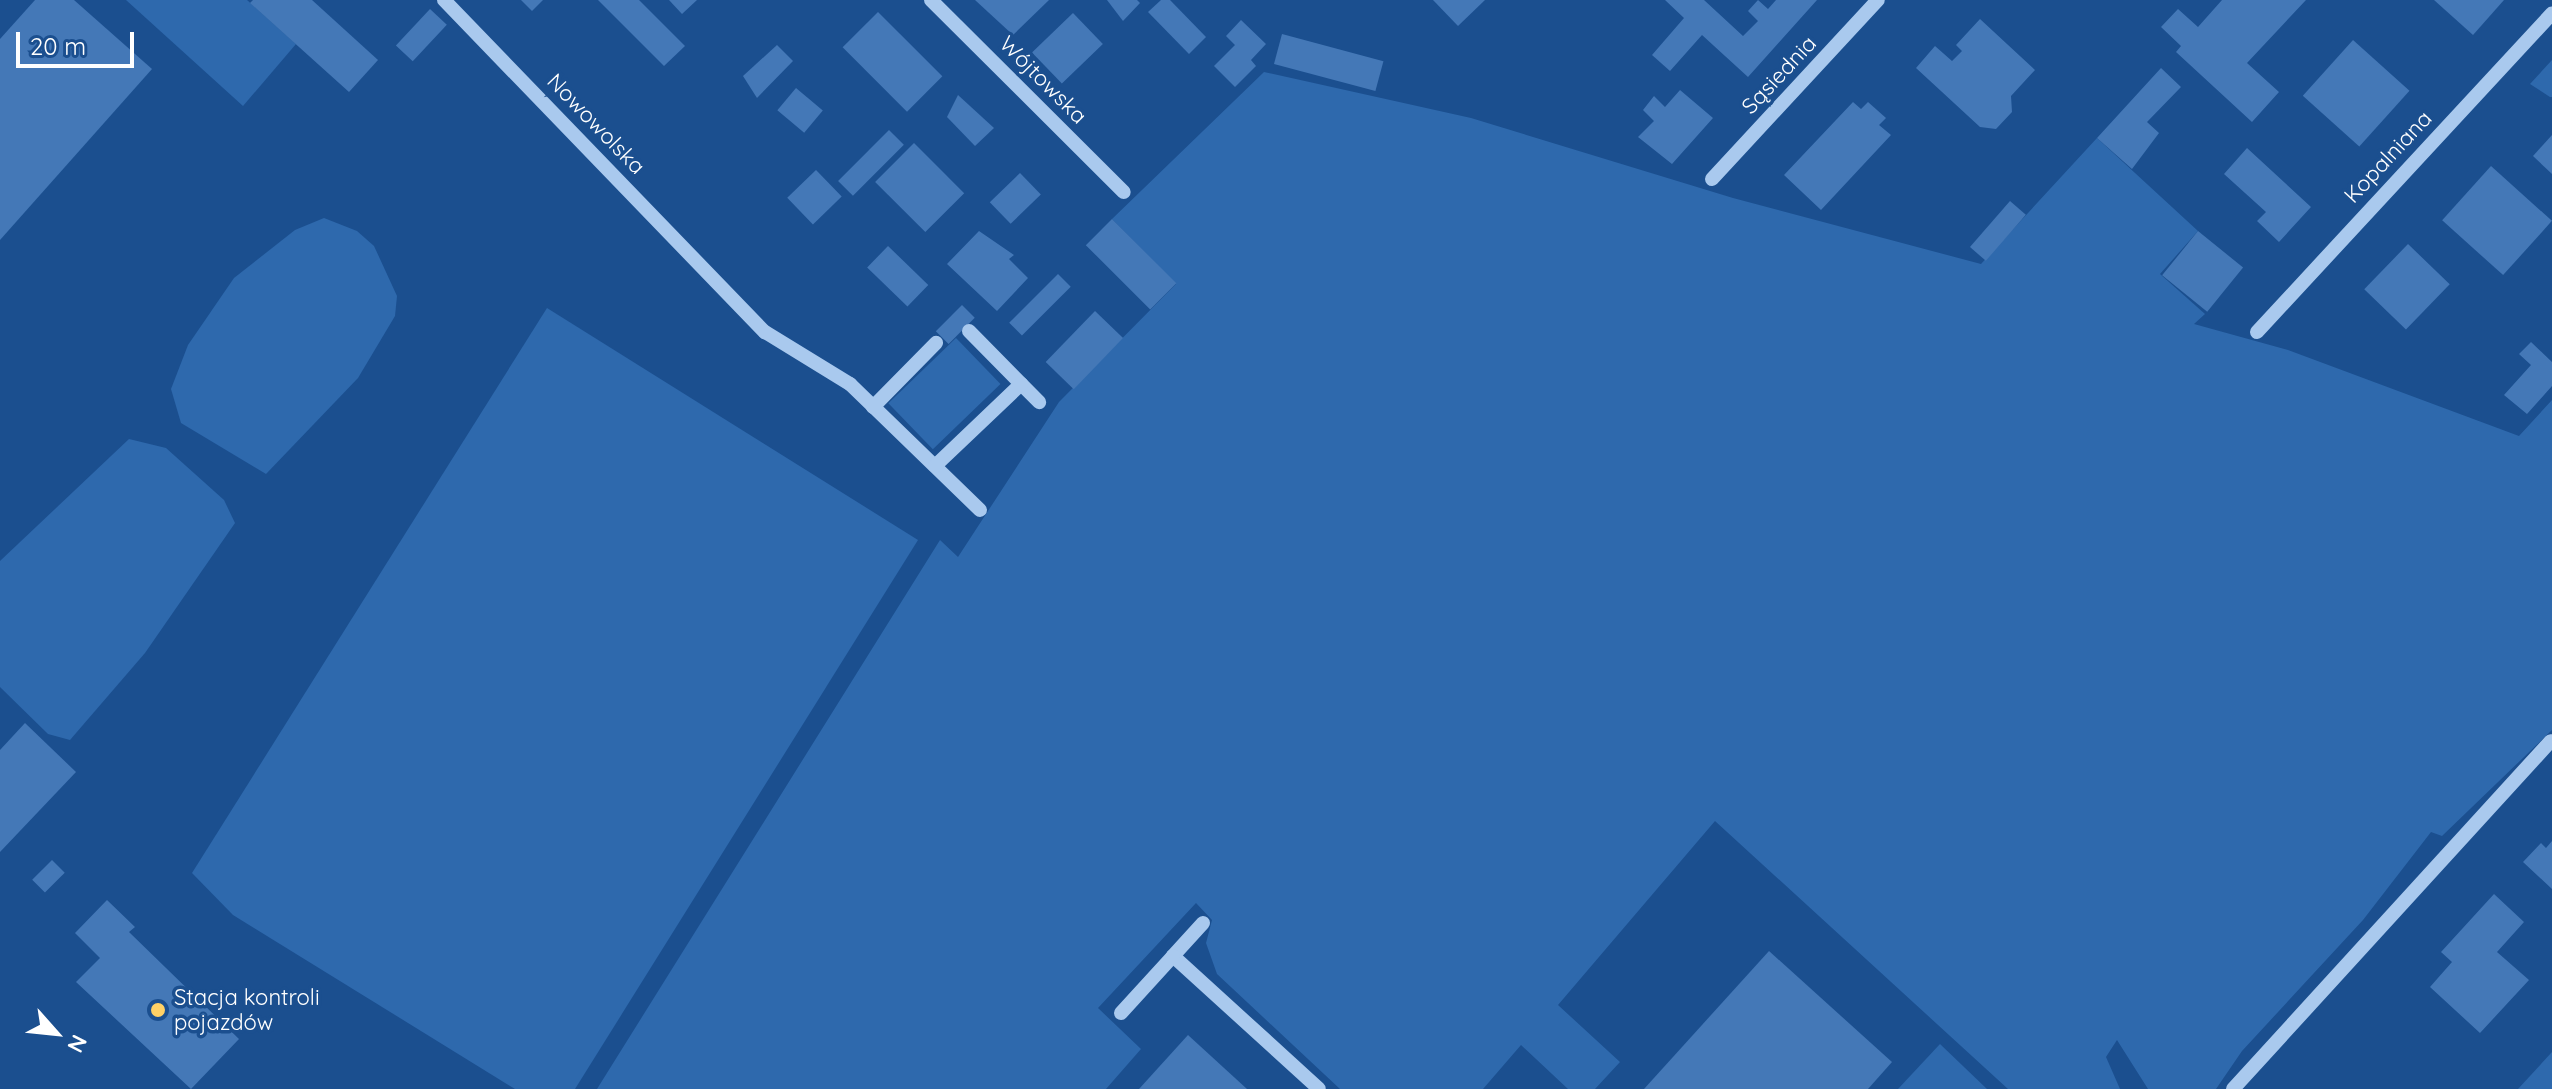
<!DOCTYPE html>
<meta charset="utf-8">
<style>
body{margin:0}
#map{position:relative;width:2552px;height:1089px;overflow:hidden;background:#1b4f8f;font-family:Quicksand,sans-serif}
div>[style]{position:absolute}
.green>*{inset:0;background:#2e69ad;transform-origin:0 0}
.building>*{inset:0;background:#4478b7;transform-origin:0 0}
.minor>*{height:14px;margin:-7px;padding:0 7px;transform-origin:7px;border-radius:7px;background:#a9c9ee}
.dots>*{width:22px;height:22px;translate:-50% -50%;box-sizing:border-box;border:4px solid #1b4f8f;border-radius:50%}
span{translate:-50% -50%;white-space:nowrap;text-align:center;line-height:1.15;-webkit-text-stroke:7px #1b4f8f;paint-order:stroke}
.street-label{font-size:22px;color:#fff}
.poi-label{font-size:22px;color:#fff}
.left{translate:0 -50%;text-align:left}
.north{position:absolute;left:16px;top:993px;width:80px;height:80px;-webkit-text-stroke:6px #1b4f8f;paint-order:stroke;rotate:117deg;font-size:22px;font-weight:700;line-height:32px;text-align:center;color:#fff}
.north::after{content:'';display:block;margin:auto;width:28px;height:36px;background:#fff;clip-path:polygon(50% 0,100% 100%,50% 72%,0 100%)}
.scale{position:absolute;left:16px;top:32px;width:118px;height:36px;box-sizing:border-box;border:4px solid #fff;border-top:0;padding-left:10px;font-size:24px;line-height:28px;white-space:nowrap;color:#fff;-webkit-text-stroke:6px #1b4f8f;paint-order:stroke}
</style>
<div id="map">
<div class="green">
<div style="clip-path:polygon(126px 0,247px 0,296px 44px,243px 106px)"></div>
<div style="clip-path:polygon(2552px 60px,2552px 97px,2550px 97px,2530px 84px)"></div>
<div style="clip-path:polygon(1264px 72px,1471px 118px,1733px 198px,1981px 264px,2097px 138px,2198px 231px,2160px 274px,2205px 314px,2194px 324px,2288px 350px,2519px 436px,2552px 400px,2552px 730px,2442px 836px,2431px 832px,2363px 920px,2242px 1051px,2216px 1089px,2148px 1089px,2117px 1040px,2106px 1057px,2120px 1089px,2008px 1089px,1715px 821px,1558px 1005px,1620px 1062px,1595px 1089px,1568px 1089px,1521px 1045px,1483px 1089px,1340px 1089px,1217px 974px,1206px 943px,1212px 920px,1196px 903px,1098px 1008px,1141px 1049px,1106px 1089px,597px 1089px,940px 540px,958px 557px,1059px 402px,1176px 284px,1112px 219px)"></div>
<div style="clip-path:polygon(324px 218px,357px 231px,374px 246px,397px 296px,395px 316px,358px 378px,266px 474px,181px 423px,171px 389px,188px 345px,234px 278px,295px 230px)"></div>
<div style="clip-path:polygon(547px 308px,918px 540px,575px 1089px,515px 1089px,233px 915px,192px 873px)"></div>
<div style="left:956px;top:338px;width:64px;height:94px;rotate:46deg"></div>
<div style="clip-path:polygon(129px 439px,166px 448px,224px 500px,235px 523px,145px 653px,70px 740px,48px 734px,0 687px,0 561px)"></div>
<div style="clip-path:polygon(1940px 1044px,1987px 1089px,1898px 1089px)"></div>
<div style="clip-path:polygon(2552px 1052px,2552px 1089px,2518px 1089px)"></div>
</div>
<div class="building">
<div style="clip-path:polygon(35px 0,74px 0,152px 69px,0 240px,0 39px)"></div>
<div style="clip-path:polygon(253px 0,312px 0,378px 60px,349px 92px,250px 3px)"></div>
<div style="clip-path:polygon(521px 0,543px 0,532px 11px)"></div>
<div style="clip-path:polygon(598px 0,639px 0,685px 46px,664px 66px)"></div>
<div style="clip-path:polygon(669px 0,697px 0,682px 14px)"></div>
<div style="clip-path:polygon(975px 0,1049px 0,1013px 35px)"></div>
<div style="clip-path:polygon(1107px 0,1137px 0,1140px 3px,1123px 21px)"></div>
<div style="clip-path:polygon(1161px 0,1170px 0,1206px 37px,1189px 54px,1148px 12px)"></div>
<div style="clip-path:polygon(1433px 0,1485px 0,1458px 26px)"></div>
<div style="clip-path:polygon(1665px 0,1704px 0,1743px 36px,1758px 21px,1748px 11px,1758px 0,1768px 9px,1776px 0,1817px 0,1748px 77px,1702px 35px,1670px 71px,1652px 55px,1684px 18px)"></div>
<div style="clip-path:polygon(2222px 0,2306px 0,2247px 63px,2279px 92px,2252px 122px,2176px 52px,2181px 46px,2161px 27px,2178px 9px,2198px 27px)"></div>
<div style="clip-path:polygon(2434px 0,2504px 0,2473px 35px)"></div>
<div style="left:430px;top:9px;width:23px;height:50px;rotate:43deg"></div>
<div style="left:878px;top:12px;width:91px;height:50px;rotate:45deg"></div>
<div style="left:1073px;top:13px;width:43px;height:57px;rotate:46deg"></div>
<div style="clip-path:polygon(1980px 19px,2035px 70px,2011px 96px,2012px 112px,1996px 129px,1980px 127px,1916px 68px,1935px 46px,1952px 61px,1962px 51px,1956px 45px)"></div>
<div style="clip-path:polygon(1241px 20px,1266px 44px,1251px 60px,1256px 66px,1235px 87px,1214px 66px,1235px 45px,1226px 36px)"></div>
<div style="left:1282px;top:34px;width:105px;height:31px;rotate:15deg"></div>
<div style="left:2353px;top:40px;width:76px;height:75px;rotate:42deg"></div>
<div style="clip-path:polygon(777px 45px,793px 61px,757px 98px,743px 76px)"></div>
<div style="clip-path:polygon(2161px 68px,2181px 87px,2147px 122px,2159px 133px,2132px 169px,2097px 138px)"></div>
<div style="left:796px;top:88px;width:35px;height:29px;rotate:40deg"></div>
<div style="clip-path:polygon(1680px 90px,1713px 118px,1672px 164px,1638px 137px,1654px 121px,1643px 110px,1654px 96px,1665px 107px)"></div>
<div style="clip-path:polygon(958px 95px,994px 128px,975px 146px,947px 117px)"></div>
<div style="clip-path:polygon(1853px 102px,1861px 109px,1868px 102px,1886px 118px,1879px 125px,1891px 135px,1821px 210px,1784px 175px)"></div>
<div style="left:889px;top:130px;width:21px;height:72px;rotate:45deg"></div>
<div style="clip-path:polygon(2552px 135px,2552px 174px,2533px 156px)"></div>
<div style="left:914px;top:143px;width:71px;height:55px;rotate:45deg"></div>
<div style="clip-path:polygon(2247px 148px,2311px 207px,2279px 242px,2257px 221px,2266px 212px,2224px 174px)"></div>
<div style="left:2491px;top:166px;width:82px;height:73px;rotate:42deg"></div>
<div style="left:816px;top:170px;width:37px;height:40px;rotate:46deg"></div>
<div style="left:1020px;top:173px;width:30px;height:42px;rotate:46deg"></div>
<div style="left:2010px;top:201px;width:21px;height:61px;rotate:41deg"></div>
<div style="left:1112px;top:219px;width:91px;height:37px;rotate:45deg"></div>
<div style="clip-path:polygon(979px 231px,1014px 255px,1009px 259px,1028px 278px,997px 311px,947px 264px)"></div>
<div style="left:2198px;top:231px;width:58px;height:57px;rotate:39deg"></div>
<div style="left:2408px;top:244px;width:58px;height:63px;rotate:44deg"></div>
<div style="left:888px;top:246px;width:56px;height:30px;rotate:44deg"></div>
<div style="left:1058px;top:274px;width:18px;height:69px;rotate:45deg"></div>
<div style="left:962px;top:305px;width:18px;height:37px;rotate:45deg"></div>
<div style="left:1095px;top:311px;width:39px;height:71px;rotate:44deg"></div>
<div style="clip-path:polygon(2531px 342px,2552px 362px,2552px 386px,2527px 414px,2504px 395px,2531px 365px,2519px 354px)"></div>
<div style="clip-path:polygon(25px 723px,76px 772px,0 852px,0 750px)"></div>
<div style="clip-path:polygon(2552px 841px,2552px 889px,2523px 862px,2541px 843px,2546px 848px)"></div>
<div style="left:52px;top:860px;width:18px;height:28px;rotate:45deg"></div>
<div style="clip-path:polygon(2494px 894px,2524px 922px,2497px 952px,2529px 980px,2480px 1033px,2430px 987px,2452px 962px,2441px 952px)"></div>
<div style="clip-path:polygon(107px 900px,135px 927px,129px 932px,239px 1039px,191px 1089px,76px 982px,100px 958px,75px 933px)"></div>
<div style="clip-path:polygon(1769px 951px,1892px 1062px,1868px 1089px,1644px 1089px)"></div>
<div style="clip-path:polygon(1188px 1035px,1247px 1089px,1139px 1089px)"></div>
</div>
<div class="minor">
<div style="left:444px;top:0;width:462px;rotate:46deg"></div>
<div style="left:765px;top:332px;width:100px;rotate:31.5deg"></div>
<div style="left:850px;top:384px;width:181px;rotate:44.1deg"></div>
<div style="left:931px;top:0;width:272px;rotate:44.9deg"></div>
<div style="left:1712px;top:179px;width:244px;rotate:-47.2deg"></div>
<div style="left:969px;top:331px;width:100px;rotate:45.4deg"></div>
<div style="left:2257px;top:332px;width:434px;rotate:-47.2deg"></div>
<div style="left:873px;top:407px;width:90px;rotate:-45.5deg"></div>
<div style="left:935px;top:466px;width:119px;rotate:-43.6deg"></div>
<div style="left:1203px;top:923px;width:45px;rotate:132.3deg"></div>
<div style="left:1173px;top:956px;width:197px;rotate:42.3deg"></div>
<div style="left:1121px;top:1013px;width:77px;rotate:-47.6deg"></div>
<div style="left:2233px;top:1089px;width:471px;rotate:-47.6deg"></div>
</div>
<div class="dots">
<div style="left:158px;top:1010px;background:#ffd166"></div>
</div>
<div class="street-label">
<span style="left:1779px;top:75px;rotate:-47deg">Sąsiednia</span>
<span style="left:1043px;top:80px;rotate:45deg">Wójtowska</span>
<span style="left:596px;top:124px;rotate:46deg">Nowowolska</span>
<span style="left:2388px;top:157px;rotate:-47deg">Kopalniana</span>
</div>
<div class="poi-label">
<span class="left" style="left:174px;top:1010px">Stacja kontroli<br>pojazdów</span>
</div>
<div class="north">N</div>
<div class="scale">20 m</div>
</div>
